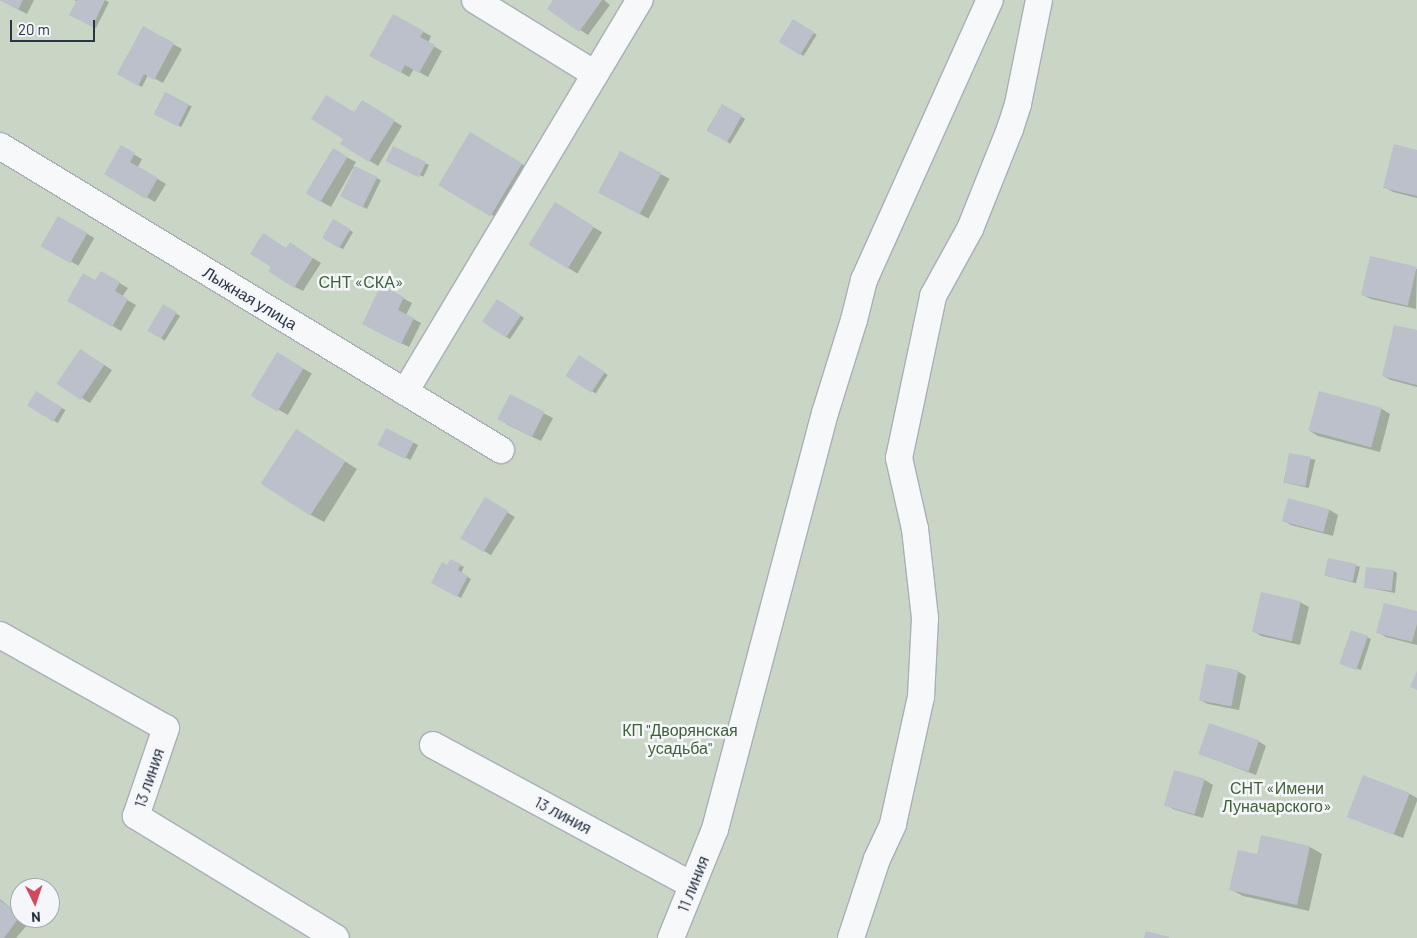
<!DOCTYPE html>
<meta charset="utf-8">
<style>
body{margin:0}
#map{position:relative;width:1417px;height:938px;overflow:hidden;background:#e4e7ec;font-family:Barlow,sans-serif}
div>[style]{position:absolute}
.green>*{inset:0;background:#c9d6c5}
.shadow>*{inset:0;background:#0003;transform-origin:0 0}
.building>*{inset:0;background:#bbc0ca;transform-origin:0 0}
.roads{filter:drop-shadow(1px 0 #a9aeb7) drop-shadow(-1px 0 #a9aeb7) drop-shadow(0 1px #a9aeb7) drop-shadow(0 -1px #a9aeb7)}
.street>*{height:26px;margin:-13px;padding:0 13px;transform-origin:13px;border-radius:13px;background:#f7f8fa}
span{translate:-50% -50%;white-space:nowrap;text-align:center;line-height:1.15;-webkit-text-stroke:5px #f4f6f9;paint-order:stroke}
.park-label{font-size:16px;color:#3f6138}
.street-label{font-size:16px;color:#2b3445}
.north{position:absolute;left:10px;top:878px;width:50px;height:50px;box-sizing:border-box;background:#f4f6f9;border:1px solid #a4a8b1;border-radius:50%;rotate:176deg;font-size:14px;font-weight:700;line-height:20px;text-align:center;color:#2b3445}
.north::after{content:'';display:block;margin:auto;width:18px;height:22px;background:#d1495b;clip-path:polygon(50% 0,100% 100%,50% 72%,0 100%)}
.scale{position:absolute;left:10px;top:20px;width:85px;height:22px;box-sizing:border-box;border:2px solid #2b3445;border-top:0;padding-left:6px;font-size:15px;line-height:18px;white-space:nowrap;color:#2b3445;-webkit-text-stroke:4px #f4f6f9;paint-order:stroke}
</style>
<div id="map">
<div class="green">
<div style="clip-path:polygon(evenodd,0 0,1417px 0,1417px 938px,0 938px,0 0,20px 888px,50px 888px,50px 918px,20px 918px,20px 888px)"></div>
</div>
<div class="shadow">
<div style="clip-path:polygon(0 0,34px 0,27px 14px)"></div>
<div style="clip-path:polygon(74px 0,105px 0,109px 2px,96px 28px,71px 15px,78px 2px)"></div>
<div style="clip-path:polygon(555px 0,604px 0,610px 5px,588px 35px,549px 9px)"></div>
<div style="clip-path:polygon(393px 15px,431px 36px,428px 43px,442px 51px,428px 77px,414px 69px,409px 77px,371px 55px)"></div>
<div style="left:793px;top:20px;width:28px;height:25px;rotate:32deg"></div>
<div style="clip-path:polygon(143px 28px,182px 49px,163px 83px,148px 75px,142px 87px,119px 74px)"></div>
<div style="left:165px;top:93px;width:30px;height:23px;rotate:27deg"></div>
<div style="left:722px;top:105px;width:27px;height:29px;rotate:31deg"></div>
<div style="clip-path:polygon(370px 106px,402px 126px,378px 166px,342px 144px,355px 113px)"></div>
<div style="left:470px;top:133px;width:74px;height:59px;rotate:31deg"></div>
<div style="clip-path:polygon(121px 147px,142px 159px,138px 167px,166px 184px,155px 202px,106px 174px)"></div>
<div style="left:394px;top:148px;width:39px;height:13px;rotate:26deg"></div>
<div style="clip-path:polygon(333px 150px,356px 162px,353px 167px,381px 180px,367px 209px,345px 198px,355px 169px,353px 168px,331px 207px,308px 194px)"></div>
<div style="clip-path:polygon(1417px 151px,1417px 198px,1393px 192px,1384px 187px)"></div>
<div style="left:621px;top:153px;width:55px;height:45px;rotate:28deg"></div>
<div style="left:555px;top:204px;width:55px;height:48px;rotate:31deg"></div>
<div style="left:58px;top:217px;width:42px;height:32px;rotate:30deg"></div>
<div style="left:334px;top:221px;width:22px;height:20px;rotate:30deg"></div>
<div style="clip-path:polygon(287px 249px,298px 249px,321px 263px,303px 291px,295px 287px)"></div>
<div style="clip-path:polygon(1371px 258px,1417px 269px,1416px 309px,1371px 299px,1363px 295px)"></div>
<div style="clip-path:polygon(101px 272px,128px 288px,122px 297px,136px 305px,121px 331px,69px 300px,96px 282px)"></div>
<div style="clip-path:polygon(382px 287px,412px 303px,406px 315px,421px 323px,409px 347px,371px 328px)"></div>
<div style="clip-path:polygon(501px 302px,524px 318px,510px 339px,506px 337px)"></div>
<div style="left:164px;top:306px;width:19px;height:29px;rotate:32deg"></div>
<div style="clip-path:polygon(1417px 331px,1417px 387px,1391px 380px,1383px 376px)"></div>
<div style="left:278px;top:354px;width:39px;height:48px;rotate:30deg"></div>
<div style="clip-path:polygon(88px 355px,112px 370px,90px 403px,59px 384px)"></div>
<div style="left:580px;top:357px;width:33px;height:22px;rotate:33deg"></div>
<div style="clip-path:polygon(1320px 392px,1382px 409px,1390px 414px,1380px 452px,1318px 436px,1310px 431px)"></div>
<div style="left:36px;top:393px;width:34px;height:15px;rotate:30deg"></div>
<div style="clip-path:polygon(510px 396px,553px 418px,541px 441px,506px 424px)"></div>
<div style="left:387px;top:429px;width:35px;height:17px;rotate:27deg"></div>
<div style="clip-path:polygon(309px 438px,357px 469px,324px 522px,311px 515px)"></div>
<div style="left:1290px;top:454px;width:26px;height:29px;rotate:13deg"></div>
<div style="left:486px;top:499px;width:34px;height:45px;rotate:32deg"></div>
<div style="clip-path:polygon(1289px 500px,1330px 510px,1338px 515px,1333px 536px,1291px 525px,1283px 520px)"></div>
<div style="left:1329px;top:559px;width:32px;height:17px;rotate:14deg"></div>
<div style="clip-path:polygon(451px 561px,464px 567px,461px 573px,471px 579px,461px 598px,433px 582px)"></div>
<div style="clip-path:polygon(1394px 571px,1397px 573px,1395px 593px,1364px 587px)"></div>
<div style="clip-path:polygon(1300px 602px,1309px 607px,1300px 645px,1261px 636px,1253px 631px)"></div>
<div style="clip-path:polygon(1417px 613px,1417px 645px,1386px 637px,1377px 632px)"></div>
<div style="clip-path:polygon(1367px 637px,1371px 639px,1361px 670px,1345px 665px)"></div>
<div style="clip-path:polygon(1237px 671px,1246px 676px,1239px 710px,1208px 704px,1200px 700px)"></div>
<div style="clip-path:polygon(1258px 741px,1266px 746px,1256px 775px,1200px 754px)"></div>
<div style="clip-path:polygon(1205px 780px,1213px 785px,1203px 818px,1173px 809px,1165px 804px)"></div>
<div style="clip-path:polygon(1410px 794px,1417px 798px,1417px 801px,1403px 838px,1349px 816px)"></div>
<div style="clip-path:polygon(1310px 847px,1322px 854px,1309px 911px,1243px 896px,1230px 889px,1258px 856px)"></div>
<div style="clip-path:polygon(0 899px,20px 916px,20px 918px,29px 923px,16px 938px,0 938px)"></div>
</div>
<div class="building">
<div style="clip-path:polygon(0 0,23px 0,18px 10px)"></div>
<div style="clip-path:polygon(77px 0,105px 0,92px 27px,69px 15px)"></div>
<div style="clip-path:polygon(553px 0,602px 0,579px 32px,547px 9px)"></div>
<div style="clip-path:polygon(393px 14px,424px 31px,420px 37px,435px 45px,419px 73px,405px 65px,401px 73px,369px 56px)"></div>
<div style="left:793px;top:19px;width:25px;height:27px;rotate:32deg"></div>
<div style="clip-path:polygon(143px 26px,174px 43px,154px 80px,144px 74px,138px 86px,117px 74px)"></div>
<div style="left:165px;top:92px;width:27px;height:25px;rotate:27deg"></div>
<div style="clip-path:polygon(326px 95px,354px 112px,362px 100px,395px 120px,369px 162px,340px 144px,343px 139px,311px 119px)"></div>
<div style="left:722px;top:104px;width:23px;height:31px;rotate:29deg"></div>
<div style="left:470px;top:132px;width:61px;height:62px;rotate:31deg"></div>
<div style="clip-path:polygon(1394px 144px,1417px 150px,1417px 196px,1383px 188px)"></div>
<div style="clip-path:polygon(121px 145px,135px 153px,130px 162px,158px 178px,146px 199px,104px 174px)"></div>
<div style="left:393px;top:146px;width:37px;height:17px;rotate:26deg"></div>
<div style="left:333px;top:148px;width:17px;height:53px;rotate:31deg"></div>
<div style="left:620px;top:151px;width:47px;height:47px;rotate:28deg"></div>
<div style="left:355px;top:166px;width:25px;height:34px;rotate:26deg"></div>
<div style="left:555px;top:202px;width:46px;height:50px;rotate:32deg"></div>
<div style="left:58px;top:216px;width:34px;height:35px;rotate:30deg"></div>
<div style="left:333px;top:219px;width:20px;height:22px;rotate:30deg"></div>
<div style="clip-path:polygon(263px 233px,286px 248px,290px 242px,313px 258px,294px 288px,268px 271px,271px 267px,250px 254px)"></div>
<div style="left:1370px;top:256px;width:48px;height:40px;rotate:13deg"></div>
<div style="clip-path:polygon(101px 271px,120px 282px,115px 291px,128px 299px,112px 327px,67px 301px,83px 273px,95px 280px)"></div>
<div style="clip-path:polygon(381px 285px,404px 297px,398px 310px,414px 318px,401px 344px,362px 324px)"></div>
<div style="left:497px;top:299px;width:29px;height:27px;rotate:34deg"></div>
<div style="left:163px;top:304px;width:16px;height:31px;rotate:30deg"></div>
<div style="clip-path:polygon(1394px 325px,1417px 330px,1417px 385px,1382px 376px)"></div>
<div style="left:80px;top:349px;width:29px;height:42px;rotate:34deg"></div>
<div style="left:277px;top:352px;width:31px;height:51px;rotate:31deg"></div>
<div style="left:579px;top:355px;width:31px;height:25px;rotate:33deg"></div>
<div style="left:36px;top:391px;width:31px;height:17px;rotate:32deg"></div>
<div style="left:1319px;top:391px;width:65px;height:41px;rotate:15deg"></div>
<div style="left:510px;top:394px;width:39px;height:28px;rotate:27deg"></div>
<div style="left:386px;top:428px;width:31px;height:19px;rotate:27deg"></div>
<div style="left:296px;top:429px;width:59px;height:65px;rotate:33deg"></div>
<div style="left:1289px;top:453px;width:22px;height:30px;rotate:10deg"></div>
<div style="left:485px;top:497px;width:27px;height:48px;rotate:31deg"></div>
<div style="left:1288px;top:498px;width:43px;height:24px;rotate:15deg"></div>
<div style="left:1328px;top:558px;width:29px;height:18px;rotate:12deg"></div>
<div style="clip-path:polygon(450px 559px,461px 564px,458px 570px,468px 576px,457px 597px,431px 583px,442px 562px,447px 565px)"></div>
<div style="left:1366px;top:567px;width:28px;height:21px;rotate:6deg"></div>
<div style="left:1261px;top:592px;width:41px;height:41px;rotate:13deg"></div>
<div style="clip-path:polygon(1384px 603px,1417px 611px,1417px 624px,1412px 642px,1376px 633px)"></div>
<div style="left:1351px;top:630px;width:18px;height:36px;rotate:19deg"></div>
<div style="left:1206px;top:664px;width:33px;height:37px;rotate:11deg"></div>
<div style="clip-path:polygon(1417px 671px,1417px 690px,1410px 687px)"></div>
<div style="left:1209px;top:723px;width:53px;height:33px;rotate:19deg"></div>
<div style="left:1174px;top:770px;width:32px;height:37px;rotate:16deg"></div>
<div style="left:1363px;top:775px;width:50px;height:45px;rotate:21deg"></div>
<div style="clip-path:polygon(1261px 835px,1310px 846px,1297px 905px,1229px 890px,1238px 850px,1257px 854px)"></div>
<div style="clip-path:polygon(0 900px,20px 916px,4px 938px,0 938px)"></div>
<div style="clip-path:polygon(1146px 931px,1169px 937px,1169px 938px,1144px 938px)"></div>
</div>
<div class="roads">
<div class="street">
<div style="left:475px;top:0;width:141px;rotate:31.7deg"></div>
<div style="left:0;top:146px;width:586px;rotate:31.25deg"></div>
<div style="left:405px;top:392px;width:457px;rotate:-59.1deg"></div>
<div style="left:0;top:635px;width:190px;rotate:29.3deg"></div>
<div style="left:166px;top:728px;width:93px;rotate:108.8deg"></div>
<div style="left:136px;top:816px;width:234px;rotate:31.4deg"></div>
<div style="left:433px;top:745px;width:294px;rotate:28.4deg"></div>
<div style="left:671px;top:938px;width:118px;rotate:-68deg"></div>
<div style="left:715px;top:829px;width:430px;rotate:-75.2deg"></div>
<div style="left:825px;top:413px;width:97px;rotate:-72.7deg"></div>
<div style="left:854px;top:320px;width:41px;rotate:-76deg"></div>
<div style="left:864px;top:280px;width:307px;rotate:-65.8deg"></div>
<div style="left:851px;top:938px;width:83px;rotate:-71.8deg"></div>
<div style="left:877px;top:859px;width:38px;rotate:-65deg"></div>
<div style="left:893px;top:824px;width:130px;rotate:-77.6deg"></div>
<div style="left:921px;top:697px;width:79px;rotate:-87.1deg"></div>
<div style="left:925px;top:618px;width:90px;rotate:-96.4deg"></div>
<div style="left:915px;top:529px;width:73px;rotate:-102.7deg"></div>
<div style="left:899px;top:458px;width:166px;rotate:-78.1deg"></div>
<div style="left:933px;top:296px;width:77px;rotate:-61.1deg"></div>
<div style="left:970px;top:229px;width:108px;rotate:-68.2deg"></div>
<div style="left:1010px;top:129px;width:26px;rotate:-72deg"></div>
<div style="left:1018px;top:104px;width:106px;rotate:-78.6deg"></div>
</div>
</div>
<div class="park-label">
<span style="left:361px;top:282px">СНТ «СКА»</span>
<span style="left:680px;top:739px">КП "Дворянская<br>усадьба"</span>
<span style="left:1277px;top:797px">СНТ «Имени<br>Луначарского»</span>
</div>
<div class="street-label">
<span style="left:250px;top:298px;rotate:31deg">Лыжная улица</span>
<span style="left:149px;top:778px;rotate:-71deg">13 линия</span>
<span style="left:563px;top:815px;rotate:28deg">13 линия</span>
<span style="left:693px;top:884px;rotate:-68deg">11 линия</span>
</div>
<div class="north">N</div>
<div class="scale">20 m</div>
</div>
